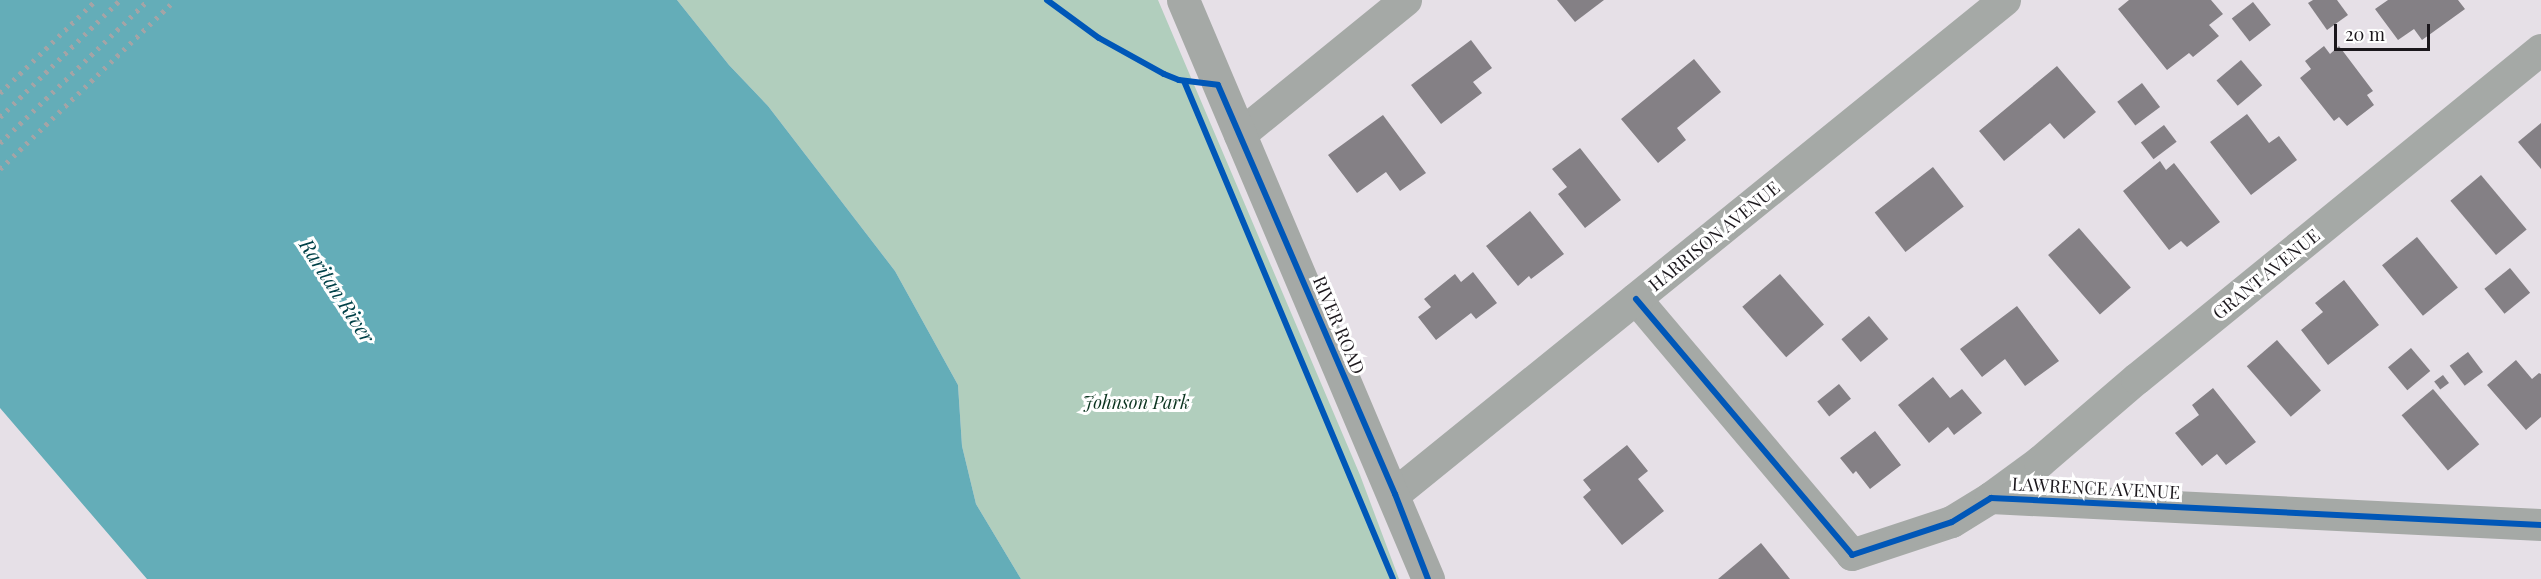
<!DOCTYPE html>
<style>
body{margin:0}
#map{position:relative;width:2541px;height:579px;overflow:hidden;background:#e6e0e7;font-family:"Playfair Display",serif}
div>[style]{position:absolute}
.green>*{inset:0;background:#b1cebd}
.water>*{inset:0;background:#64adb8}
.building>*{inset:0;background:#848085;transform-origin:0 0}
.minor>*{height:32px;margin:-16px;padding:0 16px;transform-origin:16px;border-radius:16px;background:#a5a9a6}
.tertiary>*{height:33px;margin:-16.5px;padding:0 16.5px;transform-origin:16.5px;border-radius:16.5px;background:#a5a9a6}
.rail>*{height:4.5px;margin-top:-2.25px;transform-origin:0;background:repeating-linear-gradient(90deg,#a4a4a6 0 3px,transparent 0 9px)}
.cycleway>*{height:6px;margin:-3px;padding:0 3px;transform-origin:3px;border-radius:3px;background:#0057b8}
span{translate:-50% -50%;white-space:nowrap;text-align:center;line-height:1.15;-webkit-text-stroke:6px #fff;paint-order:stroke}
.street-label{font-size:18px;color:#1b171c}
.park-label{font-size:18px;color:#0a331e;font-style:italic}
.water-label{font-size:20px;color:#004047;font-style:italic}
.scale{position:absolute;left:2334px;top:24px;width:96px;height:27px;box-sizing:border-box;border:3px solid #1b171c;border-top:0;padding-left:8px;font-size:18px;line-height:21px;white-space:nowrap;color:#1b171c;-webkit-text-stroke:4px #fff;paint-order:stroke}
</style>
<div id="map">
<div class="green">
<div style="clip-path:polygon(677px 0,1158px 0,1360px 475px,1399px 579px,1021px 579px,976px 504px,962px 446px,958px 385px,895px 271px,768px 106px,729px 65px)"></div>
</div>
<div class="water">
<div style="clip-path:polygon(0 0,677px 0,729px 65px,768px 106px,895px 271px,958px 385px,962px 446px,976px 504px,1021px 579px,147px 579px,0 408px)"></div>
</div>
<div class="building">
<div style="clip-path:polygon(1557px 0,1604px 0,1575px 22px)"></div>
<div style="clip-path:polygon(2129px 0,2211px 0,2223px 14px,2209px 25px,2219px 36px,2193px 57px,2189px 53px,2167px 70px,2118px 9px)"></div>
<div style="clip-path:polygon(2313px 0,2337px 0,2348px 15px,2327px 30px,2308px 3px)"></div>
<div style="clip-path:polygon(2388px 0,2458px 0,2465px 9px,2422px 40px,2414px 29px,2398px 40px,2375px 9px)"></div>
<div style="left:2253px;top:2px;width:29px;height:27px;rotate:52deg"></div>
<div style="clip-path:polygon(1471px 40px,1492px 68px,1473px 82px,1482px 93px,1441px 124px,1411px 85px)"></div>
<div style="clip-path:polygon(2324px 46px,2330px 54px,2339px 46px,2373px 91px,2367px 95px,2374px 105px,2347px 126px,2339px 117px,2334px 121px,2300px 78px,2311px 69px,2305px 61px)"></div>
<div style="clip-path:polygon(1694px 59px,1721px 92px,1677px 128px,1686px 140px,1658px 163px,1621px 119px)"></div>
<div style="left:2241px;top:60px;width:33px;height:32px;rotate:50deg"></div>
<div style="clip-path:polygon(2057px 66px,2096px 112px,2064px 139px,2050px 123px,2004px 161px,1979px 131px)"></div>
<div style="left:2142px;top:83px;width:30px;height:31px;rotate:53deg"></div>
<div style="clip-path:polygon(2247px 114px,2269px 143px,2279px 136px,2297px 160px,2251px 195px,2210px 142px)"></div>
<div style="clip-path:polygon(1383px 115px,1426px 173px,1400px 191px,1386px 172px,1357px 193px,1328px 155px)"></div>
<div style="clip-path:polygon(2541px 123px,2541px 169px,2518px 142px)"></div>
<div style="left:2164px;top:125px;width:21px;height:29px;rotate:53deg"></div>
<div style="clip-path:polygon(1580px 148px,1621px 200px,1585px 228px,1558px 194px,1567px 187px,1552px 169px)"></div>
<div style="clip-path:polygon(2160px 161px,2166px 170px,2174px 163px,2220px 222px,2187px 247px,2181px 241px,2169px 250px,2123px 191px)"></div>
<div style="left:1933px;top:167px;width:50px;height:74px;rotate:52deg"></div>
<div style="left:2481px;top:175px;width:71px;height:40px;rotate:50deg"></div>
<div style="clip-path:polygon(1530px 211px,1564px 254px,1531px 279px,1529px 276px,1518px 286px,1486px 246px)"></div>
<div style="left:2079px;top:228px;width:79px;height:41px;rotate:49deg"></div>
<div style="left:2417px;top:237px;width:65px;height:45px;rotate:51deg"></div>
<div style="left:2510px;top:268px;width:32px;height:33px;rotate:51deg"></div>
<div style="clip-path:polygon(1473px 272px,1497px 303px,1476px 319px,1471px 313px,1436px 340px,1418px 317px,1431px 307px,1424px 299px,1455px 274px,1461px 282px)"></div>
<div style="left:1780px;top:274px;width:67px;height:50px;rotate:49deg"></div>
<div style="clip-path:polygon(2344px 280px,2379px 325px,2328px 365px,2301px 330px,2323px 312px,2315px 303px)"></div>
<div style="clip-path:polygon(2017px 306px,2059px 361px,2025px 386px,2005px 359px,1982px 377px,1960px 349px)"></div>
<div style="left:1869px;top:316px;width:30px;height:36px;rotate:50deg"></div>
<div style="left:2277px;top:340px;width:67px;height:40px;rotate:49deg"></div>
<div style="left:2411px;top:348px;width:30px;height:30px;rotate:50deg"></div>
<div style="left:2468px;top:352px;width:25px;height:23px;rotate:53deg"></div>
<div style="clip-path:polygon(2516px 360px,2532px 379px,2539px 373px,2541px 374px,2541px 417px,2526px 430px,2487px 385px)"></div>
<div style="left:2443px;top:375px;width:10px;height:11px;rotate:53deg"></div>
<div style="clip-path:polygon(1933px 377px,1950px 398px,1962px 389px,1982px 413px,1954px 435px,1948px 427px,1929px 443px,1898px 405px)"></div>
<div style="left:1839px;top:384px;width:19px;height:28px;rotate:51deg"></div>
<div style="clip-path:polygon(2213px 388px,2256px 442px,2226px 465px,2217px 454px,2202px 466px,2175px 433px,2199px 415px,2192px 405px)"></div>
<div style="left:2433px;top:389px;width:72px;height:41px;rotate:50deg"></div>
<div style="clip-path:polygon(1875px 431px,1901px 465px,1870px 489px,1856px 471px,1853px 474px,1840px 458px)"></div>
<div style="clip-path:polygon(1627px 445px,1648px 471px,1638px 479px,1664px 511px,1622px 545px,1583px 497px,1591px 490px,1583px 480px)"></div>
<div style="clip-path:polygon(1761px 543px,1790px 579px,1718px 579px)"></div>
</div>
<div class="minor">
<div style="left:1240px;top:135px;width:214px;rotate:-39.1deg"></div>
<div style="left:1636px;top:299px;width:335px;rotate:49.8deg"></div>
<div style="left:1852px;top:555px;width:105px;rotate:-18.3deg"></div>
<div style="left:1952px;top:522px;width:46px;rotate:-31.6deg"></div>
<div style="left:1991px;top:498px;width:551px;rotate:2.81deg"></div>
<div style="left:1395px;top:494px;width:785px;rotate:-39deg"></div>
<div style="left:1991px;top:498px;width:61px;rotate:-36.3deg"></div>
<div style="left:2040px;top:462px;width:128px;rotate:-40.6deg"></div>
<div style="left:2137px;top:379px;width:521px;rotate:-39.16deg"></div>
</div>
<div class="tertiary">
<div style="left:1183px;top:0;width:629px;rotate:67.06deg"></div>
</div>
<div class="rail">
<div style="left:0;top:93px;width:134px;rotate:-44.1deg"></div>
<div style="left:0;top:117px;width:168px;rotate:-44.3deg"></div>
<div style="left:0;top:143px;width:206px;rotate:-44deg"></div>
<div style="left:0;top:169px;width:243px;rotate:-44deg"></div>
</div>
<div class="cycleway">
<div style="left:1047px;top:0;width:64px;rotate:36.2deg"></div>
<div style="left:1099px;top:38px;width:74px;rotate:29deg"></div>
<div style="left:1164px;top:74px;width:16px;rotate:22deg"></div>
<div style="left:1179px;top:80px;width:39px;rotate:7deg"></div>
<div style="left:1218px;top:85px;width:446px;rotate:66.6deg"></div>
<div style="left:1395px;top:494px;width:91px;rotate:68.8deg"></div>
<div style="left:1184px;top:81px;width:540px;rotate:67.23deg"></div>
<div style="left:1636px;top:299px;width:335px;rotate:49.8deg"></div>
<div style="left:1852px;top:555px;width:105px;rotate:-18.3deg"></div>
<div style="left:1952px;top:522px;width:46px;rotate:-31.6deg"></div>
<div style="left:1991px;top:498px;width:551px;rotate:2.81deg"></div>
</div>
<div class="street-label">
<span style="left:1714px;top:236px;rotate:-39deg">HARRISON AVENUE</span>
<span style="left:2266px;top:274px;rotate:-39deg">GRANT AVENUE</span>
<span style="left:1339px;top:325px;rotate:67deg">RIVER ROAD</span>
<span style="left:2096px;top:488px;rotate:3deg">LAWRENCE AVENUE</span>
</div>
<div class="park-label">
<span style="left:1136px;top:402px">Johnson Park</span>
</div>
<div class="water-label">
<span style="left:338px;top:290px;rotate:57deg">Raritan River</span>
</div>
<div class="scale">20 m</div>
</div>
